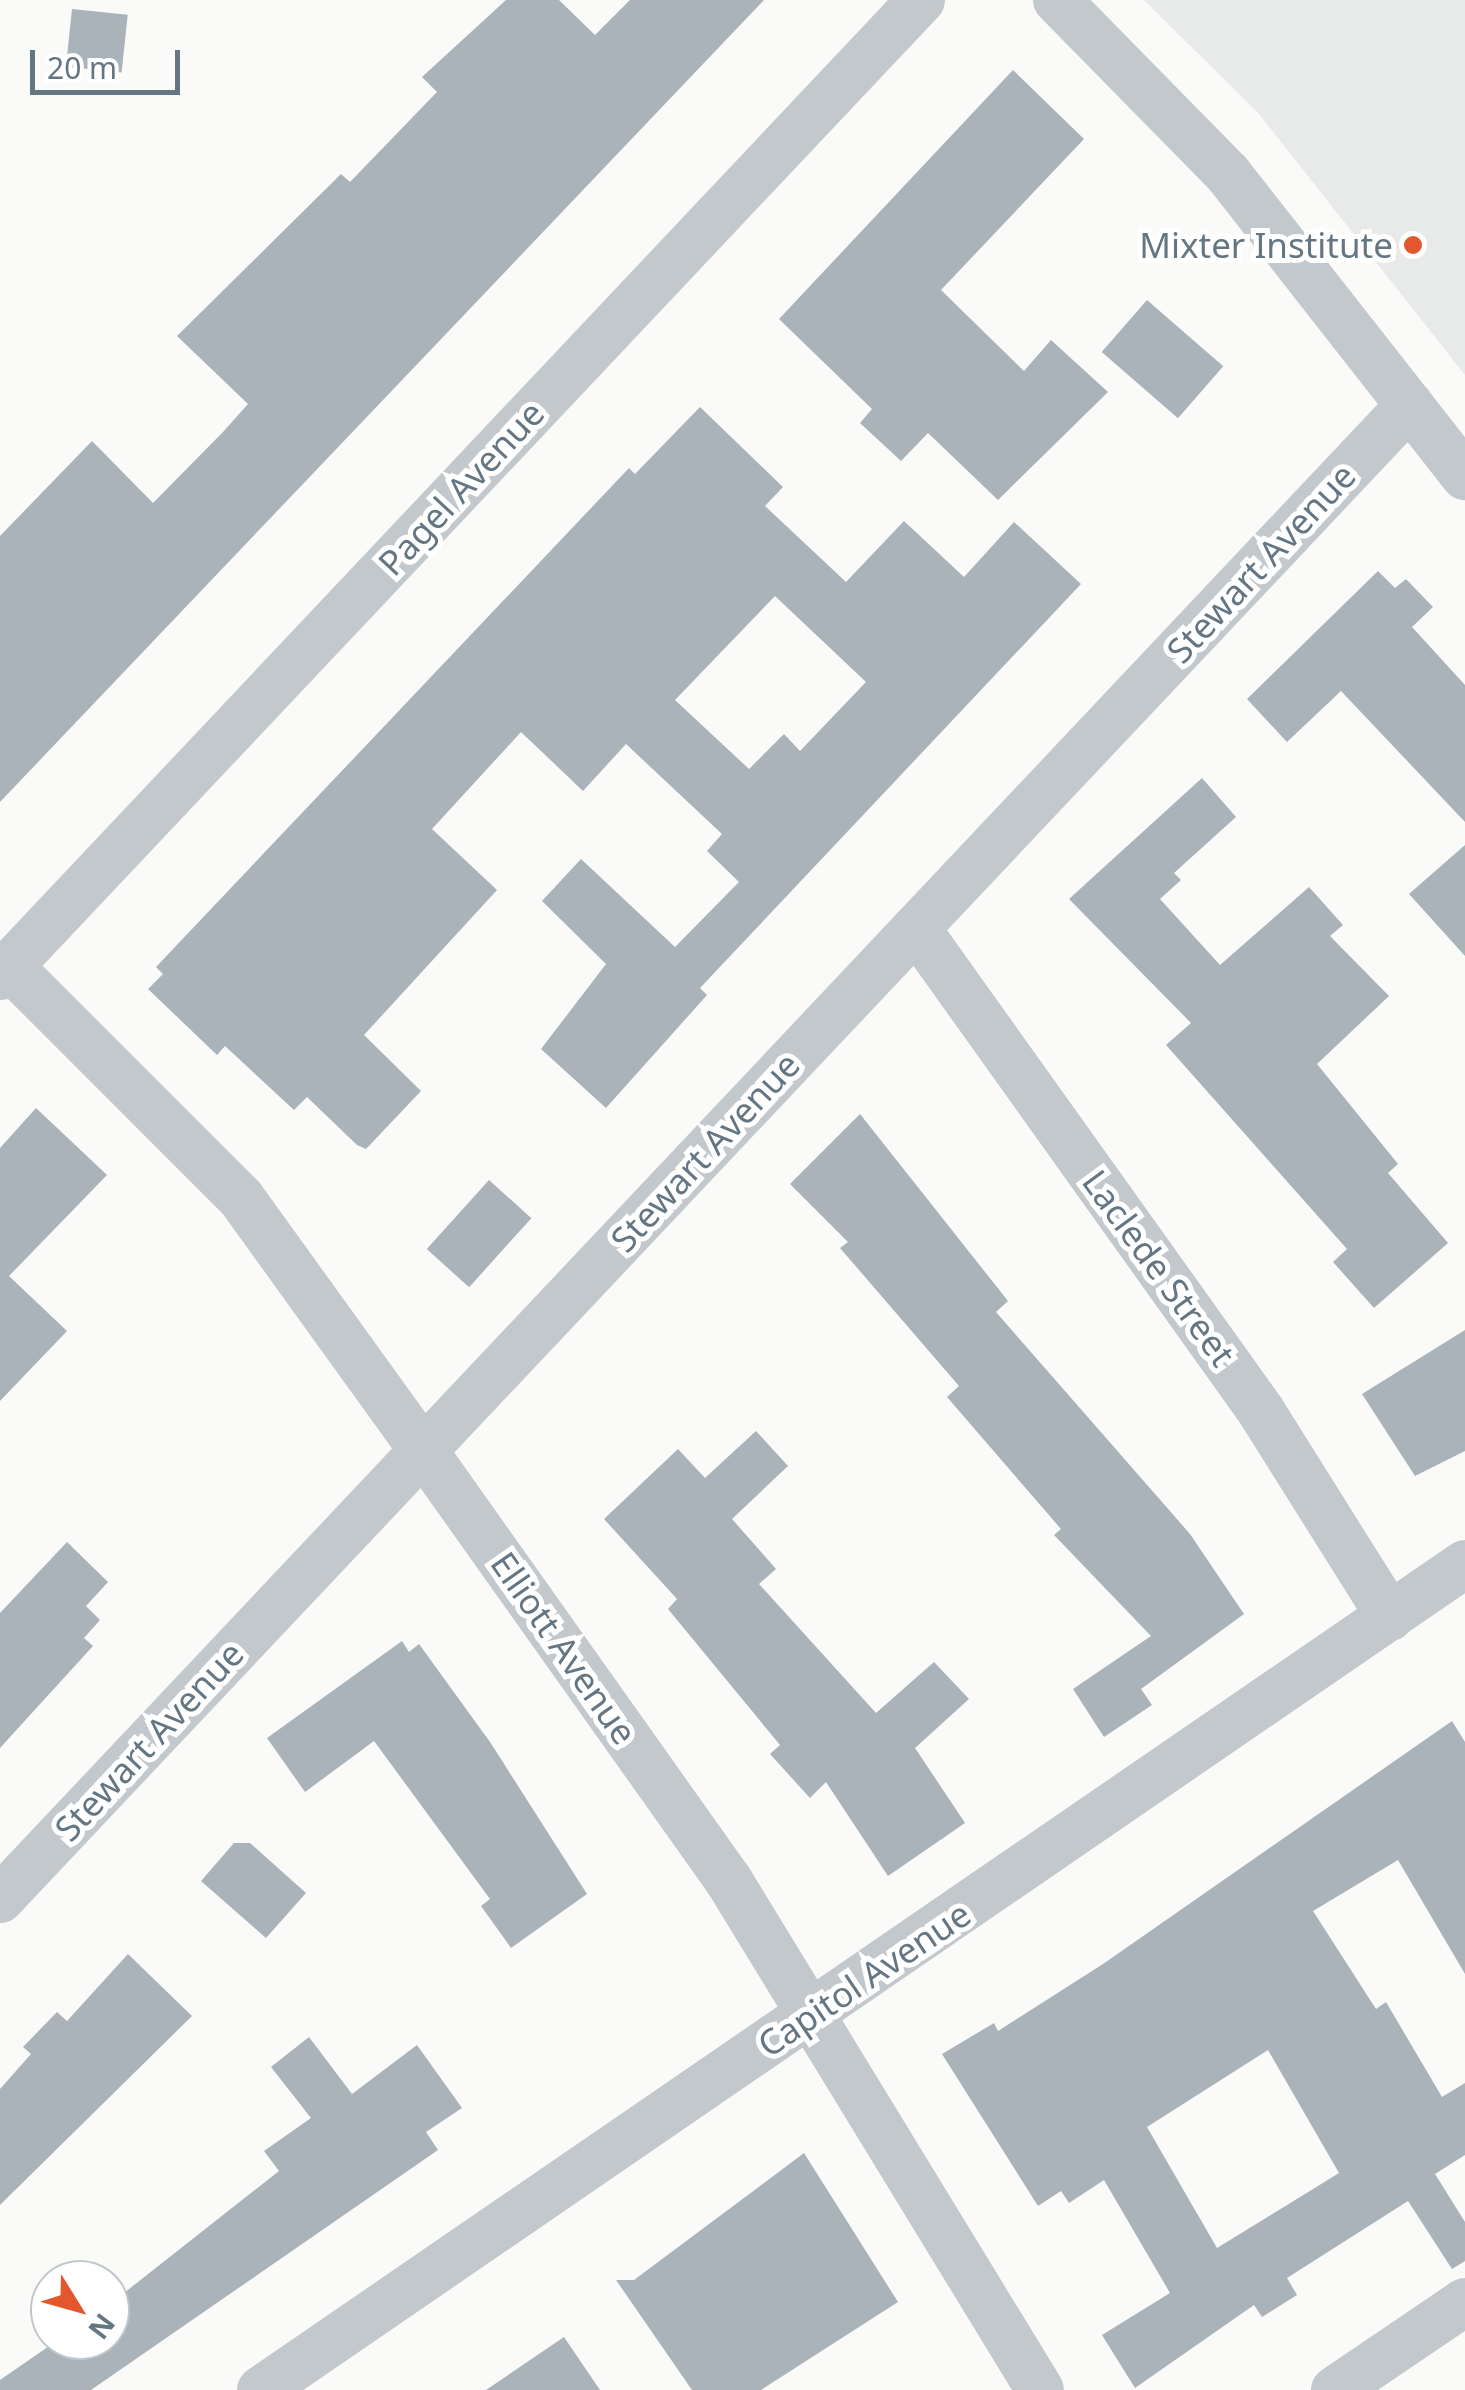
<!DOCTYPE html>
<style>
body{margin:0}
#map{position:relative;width:1465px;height:2390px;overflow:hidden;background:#fafaf8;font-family:"Noto Sans",sans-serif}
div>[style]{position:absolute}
.built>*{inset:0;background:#e8e9e9}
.building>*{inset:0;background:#aab3b9;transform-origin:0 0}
.street>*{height:48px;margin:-24px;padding:0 24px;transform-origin:24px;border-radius:24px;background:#c3c8cc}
.dots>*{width:28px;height:28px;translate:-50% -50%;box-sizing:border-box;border:5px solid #fff;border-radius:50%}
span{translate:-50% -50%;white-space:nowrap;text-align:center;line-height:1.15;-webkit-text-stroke:10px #fff;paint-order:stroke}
.poi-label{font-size:35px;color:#657683}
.right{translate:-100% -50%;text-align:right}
.street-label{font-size:35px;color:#657683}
.north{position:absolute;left:30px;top:2260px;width:100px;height:100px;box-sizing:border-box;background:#fff;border:2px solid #c1c8cd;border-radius:50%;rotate:127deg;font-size:28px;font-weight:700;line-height:40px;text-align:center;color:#657683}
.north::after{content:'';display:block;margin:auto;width:35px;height:45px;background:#e4572e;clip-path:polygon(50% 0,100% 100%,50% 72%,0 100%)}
.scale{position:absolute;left:30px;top:50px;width:150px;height:45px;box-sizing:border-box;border:5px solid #657683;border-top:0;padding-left:12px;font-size:30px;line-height:35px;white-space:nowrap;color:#657683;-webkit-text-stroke:8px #fff;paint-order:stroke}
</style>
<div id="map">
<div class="built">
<div style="clip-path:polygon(1144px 0,1465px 0,1465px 375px,1259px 114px)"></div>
</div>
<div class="building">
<div style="clip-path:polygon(506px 0,559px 0,595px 35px,630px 0,764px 0,0 802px,0 536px,92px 441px,153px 503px,223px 432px,248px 404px,177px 336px,341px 174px,350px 182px,437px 92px,422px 77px)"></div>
<div style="left:72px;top:9px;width:56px;height:58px;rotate:6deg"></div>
<div style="clip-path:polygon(1013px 70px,1084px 139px,941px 290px,1024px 371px,1051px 340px,1108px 392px,998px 500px,928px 433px,901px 461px,860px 423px,872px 409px,779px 319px)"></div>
<div style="left:1147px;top:300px;width:101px;height:69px;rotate:41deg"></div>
<div style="clip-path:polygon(evenodd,700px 407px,783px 487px,765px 506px,846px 582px,904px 521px,964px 577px,1014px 522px,1081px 584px,700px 988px,707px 995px,606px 1108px,541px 1049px,606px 964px,542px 901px,581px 859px,675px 947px,739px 882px,707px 851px,722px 834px,626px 744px,583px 791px,521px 732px,432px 829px,497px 890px,364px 1035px,421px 1091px,366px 1149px,357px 1145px,307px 1097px,294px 1110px,225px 1046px,217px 1055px,148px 989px,163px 974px,156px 967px,629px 468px,635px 474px,700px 407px,775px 596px,866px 682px,800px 751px,784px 734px,749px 769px,675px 700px,775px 596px)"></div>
<div style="clip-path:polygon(1378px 571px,1395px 588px,1406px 579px,1433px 607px,1412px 627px,1465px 685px,1465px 822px,1341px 691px,1287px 742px,1247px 699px)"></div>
<div style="clip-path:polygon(1202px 778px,1236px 817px,1174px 873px,1181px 880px,1160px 899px,1220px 965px,1309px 887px,1343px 925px,1330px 936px,1389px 996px,1317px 1064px,1398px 1164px,1388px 1173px,1448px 1243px,1374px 1308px,1333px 1262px,1347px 1249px,1166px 1045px,1191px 1023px,1069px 899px)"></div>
<div style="clip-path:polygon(1465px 845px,1465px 956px,1409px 894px)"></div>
<div style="clip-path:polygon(36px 1108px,107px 1175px,9px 1276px,67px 1331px,0 1401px,0 1148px)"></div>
<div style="clip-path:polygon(860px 1114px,1008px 1301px,996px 1312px,1190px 1534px,1244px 1614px,1141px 1689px,1152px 1705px,1104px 1737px,1073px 1689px,1151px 1636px,1054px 1535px,1061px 1529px,947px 1397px,959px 1386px,840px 1248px,848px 1242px,790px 1184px)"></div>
<div style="left:489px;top:1180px;width:57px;height:93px;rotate:42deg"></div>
<div style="clip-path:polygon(1465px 1330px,1465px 1451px,1415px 1476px,1362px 1394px)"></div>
<div style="clip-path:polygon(756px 1431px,788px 1466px,732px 1519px,776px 1569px,759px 1584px,876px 1713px,934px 1662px,969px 1699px,915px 1748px,965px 1823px,888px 1876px,826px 1782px,810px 1798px,770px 1754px,780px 1745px,668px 1609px,677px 1599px,604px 1519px,678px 1449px,705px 1478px)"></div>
<div style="clip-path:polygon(67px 1542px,108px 1582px,86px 1606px,100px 1620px,84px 1638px,93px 1646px,0 1748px,0 1613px)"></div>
<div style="clip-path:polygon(402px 1641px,409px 1652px,419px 1644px,490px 1742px,587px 1894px,511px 1948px,481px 1906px,490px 1899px,374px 1741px,305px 1792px,267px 1738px)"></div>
<div style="clip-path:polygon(evenodd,1452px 1721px,1465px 1742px,1465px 1974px,1398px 1860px,1313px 1911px,1376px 2009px,1386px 2002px,1442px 2097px,1465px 2083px,1465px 2155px,1435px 2174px,1465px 2222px,1465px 2261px,1452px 2269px,1408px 2201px,1287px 2278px,1297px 2295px,1262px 2317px,1254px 2305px,1135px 2388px,1102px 2335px,1170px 2293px,1104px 2180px,1069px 2203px,1061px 2191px,1038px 2206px,942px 2054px,994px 2023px,998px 2031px,1103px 1964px,1452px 1721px,1268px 2050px,1339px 2173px,1217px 2248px,1147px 2127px,1268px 2050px)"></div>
<div style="clip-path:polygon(234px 1843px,250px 1843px,306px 1893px,266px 1938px,201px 1881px)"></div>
<div style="clip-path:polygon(128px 1954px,192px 2016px,0 2205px,0 2089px,31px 2054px,23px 2047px,57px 2012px,67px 2021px)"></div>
<div style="clip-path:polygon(309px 2037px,352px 2094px,417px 2045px,462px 2108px,426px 2132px,438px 2150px,91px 2390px,0 2390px,0 2380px,58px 2340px,110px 2340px,110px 2304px,279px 2171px,264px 2151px,311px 2118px,271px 2067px)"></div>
<div style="clip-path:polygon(804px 2153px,898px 2302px,761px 2390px,692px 2390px,616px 2280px,634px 2280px)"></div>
<div style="clip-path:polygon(564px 2337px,600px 2390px,486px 2390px)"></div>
</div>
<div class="street">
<div style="left:1057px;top:0;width:244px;rotate:45.5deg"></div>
<div style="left:1228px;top:174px;width:384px;rotate:51.9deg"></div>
<div style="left:916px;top:928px;width:594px;rotate:54.46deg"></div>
<div style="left:1261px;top:1411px;width:243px;rotate:57.9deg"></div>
<div style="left:9px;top:966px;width:328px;rotate:45deg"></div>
<div style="left:241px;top:1198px;width:311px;rotate:54.2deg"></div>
<div style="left:423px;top:1450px;width:529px;rotate:54.63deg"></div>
<div style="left:729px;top:1881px;width:596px;rotate:58.57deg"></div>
<div style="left:0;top:976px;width:1342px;rotate:-46.66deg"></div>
<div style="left:0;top:1899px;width:2054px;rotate:-46.66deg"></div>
<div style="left:261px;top:2390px;width:1460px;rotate:-34.45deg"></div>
<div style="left:1335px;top:2390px;width:157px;rotate:-34.1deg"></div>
</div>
<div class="dots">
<div style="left:1413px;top:245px;background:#e4572e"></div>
</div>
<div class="poi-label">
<span class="right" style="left:1393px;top:245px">Mixter Institute</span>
</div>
<div class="street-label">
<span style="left:461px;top:488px;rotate:-47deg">Pagel Avenue</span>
<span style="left:1261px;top:563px;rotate:-47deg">Stewart Avenue</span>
<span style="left:705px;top:1152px;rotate:-47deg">Stewart Avenue</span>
<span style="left:1159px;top:1268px;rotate:54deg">Laclede Street</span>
<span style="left:564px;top:1648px;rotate:55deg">Elliott Avenue</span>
<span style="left:149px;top:1741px;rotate:-47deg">Stewart Avenue</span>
<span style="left:864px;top:1979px;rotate:-34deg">Capitol Avenue</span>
</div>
<div class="north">N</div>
<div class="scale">20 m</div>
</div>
